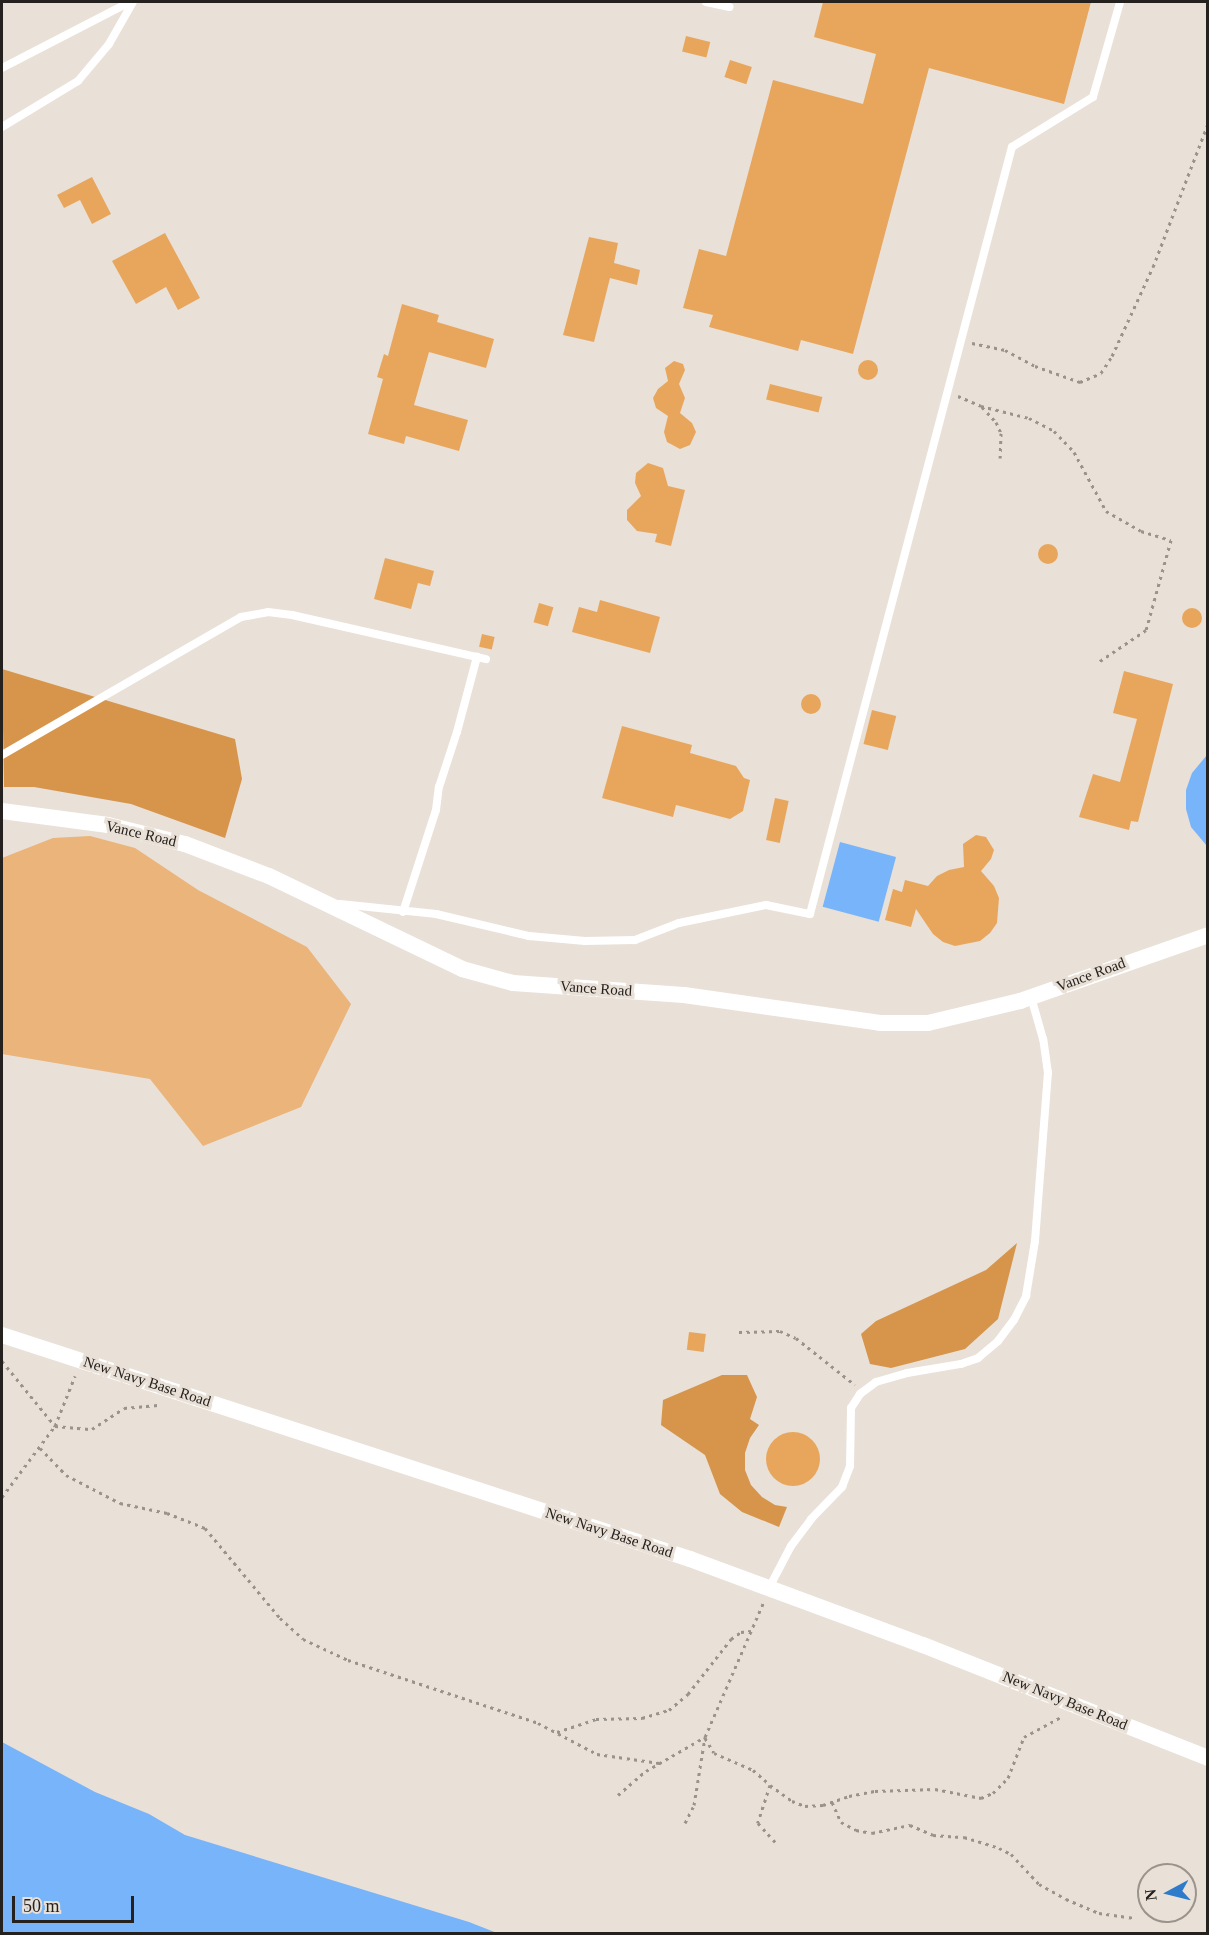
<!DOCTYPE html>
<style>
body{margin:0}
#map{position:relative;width:1209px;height:1935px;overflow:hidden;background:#e9e0d7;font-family:Georgia,serif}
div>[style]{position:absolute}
.green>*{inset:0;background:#eab47a}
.forest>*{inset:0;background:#d6954b}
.water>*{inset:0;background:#77b4fa;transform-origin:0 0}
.building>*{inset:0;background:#e8a65d;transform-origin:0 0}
.round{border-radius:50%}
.path>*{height:3px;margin-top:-1.5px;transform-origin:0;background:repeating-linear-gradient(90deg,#99938c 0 3px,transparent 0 7.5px)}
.service>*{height:8px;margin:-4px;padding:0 4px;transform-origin:4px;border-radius:4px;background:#fff}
.minor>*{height:16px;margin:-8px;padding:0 8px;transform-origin:8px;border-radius:8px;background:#fff}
span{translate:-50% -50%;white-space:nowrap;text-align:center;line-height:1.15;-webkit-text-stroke:6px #e9e0d7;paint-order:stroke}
.street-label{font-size:15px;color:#25211e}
.frame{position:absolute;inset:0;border:3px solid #25211e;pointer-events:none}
.north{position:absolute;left:1137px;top:1863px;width:60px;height:60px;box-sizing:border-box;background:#e9e0d7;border:2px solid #9b948d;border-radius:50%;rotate:263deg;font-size:16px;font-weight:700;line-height:24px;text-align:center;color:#25211e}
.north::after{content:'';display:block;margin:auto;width:21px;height:27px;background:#2e7bcb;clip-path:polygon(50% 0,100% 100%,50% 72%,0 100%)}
.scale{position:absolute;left:12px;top:1896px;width:122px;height:27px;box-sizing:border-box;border:3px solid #25211e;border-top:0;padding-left:8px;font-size:18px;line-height:21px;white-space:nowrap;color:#25211e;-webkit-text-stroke:4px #e9e0d7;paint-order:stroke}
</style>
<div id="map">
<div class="green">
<div style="clip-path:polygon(90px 836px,135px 848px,198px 890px,307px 947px,351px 1004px,301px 1107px,203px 1146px,150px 1079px,2px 1054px,2px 858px,53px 838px)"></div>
</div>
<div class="forest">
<div style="clip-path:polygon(2px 669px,235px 739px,242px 779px,225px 838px,131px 804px,34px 787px,4px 787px)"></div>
<div style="clip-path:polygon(1017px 1243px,998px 1319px,965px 1349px,891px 1368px,870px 1364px,861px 1334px,876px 1321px,986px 1270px)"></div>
<div style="clip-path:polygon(722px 1375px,747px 1375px,757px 1397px,750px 1419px,759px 1425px,750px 1438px,745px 1453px,745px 1470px,751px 1485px,762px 1497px,775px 1505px,787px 1507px,779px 1527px,742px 1512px,720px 1494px,705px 1455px,661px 1425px,663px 1400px)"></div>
</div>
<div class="water">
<div style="clip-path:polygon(1207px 755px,1207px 846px,1191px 827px,1186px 809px,1186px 790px,1192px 773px)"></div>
<div style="left:840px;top:842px;width:58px;height:67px;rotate:15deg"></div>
<div style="clip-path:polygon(2px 1742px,95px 1792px,149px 1814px,185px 1835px,469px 1922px,497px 1933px,2px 1933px)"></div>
</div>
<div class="building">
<div style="clip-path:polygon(823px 2px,1091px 2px,1064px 104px,929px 68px,853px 354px,801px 340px,798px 351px,709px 327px,713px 315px,683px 308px,699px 249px,726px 256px,773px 80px,863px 104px,876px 54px,814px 37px)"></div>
<div style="left:686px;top:36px;width:25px;height:16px;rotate:14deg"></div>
<div style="left:730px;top:60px;width:23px;height:18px;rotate:18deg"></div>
<div style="clip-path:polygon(92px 177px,111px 214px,92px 224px,80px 200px,64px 208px,57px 195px)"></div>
<div style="clip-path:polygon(165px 233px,200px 298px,178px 310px,166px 287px,136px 304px,112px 261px)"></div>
<div style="clip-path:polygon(589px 237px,618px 243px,614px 263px,640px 270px,637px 285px,610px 278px,594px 342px,563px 335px)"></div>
<div style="clip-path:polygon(402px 304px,439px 315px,437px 322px,494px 339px,486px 368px,429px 352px,414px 405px,468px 420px,459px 451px,406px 436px,404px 444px,368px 434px,383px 379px,377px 377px,384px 354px,388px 356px)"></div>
<div class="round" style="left:858px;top:360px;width:20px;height:20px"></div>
<div style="clip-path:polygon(674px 361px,683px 364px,685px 370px,679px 384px,685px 398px,680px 413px,692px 423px,696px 432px,690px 445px,680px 449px,667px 442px,664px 432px,668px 416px,656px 408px,653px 398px,658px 389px,668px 381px,665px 368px)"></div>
<div style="left:770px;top:384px;width:54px;height:16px;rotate:14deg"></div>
<div style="clip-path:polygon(648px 463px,663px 468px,668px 486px,685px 490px,671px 546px,655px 542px,657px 534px,637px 531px,627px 520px,627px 510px,641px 496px,635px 483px,636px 473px)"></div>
<div class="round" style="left:1038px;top:544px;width:20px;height:20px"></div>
<div style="clip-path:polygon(385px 558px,434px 571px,430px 586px,418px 583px,411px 609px,374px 599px)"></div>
<div style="clip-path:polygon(600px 600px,660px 617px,650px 653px,572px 632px,579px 607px,597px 612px)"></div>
<div style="left:539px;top:603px;width:15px;height:20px;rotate:16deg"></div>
<div class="round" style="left:1182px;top:608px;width:20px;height:20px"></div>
<div style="left:482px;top:634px;width:13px;height:13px;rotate:13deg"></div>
<div style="clip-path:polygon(1124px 671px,1173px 684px,1138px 822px,1131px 821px,1129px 830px,1079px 817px,1093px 774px,1120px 782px,1137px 719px,1113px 713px)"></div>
<div class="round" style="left:801px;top:694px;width:20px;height:20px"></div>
<div style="left:872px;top:710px;width:25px;height:35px;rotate:14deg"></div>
<div style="clip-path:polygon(622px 726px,692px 745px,690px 753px,736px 766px,744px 778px,750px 780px,743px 811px,730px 819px,676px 805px,673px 817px,602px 798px)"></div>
<div style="left:775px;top:798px;width:14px;height:43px;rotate:12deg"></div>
<div style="clip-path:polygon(976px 835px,986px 837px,994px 850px,991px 859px,981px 871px,994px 886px,999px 898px,997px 923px,990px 933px,980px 941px,955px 946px,943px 942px,933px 934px,916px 909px,911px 927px,885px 920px,893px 889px,902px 892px,905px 880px,928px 886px,937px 876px,949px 870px,964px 867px,963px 844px)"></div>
<div style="left:689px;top:1332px;width:17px;height:18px;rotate:7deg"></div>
<div class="round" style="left:766px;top:1432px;width:54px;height:54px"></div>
</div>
<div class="path">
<div style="left:972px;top:343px;width:34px;rotate:12deg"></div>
<div style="left:1005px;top:350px;width:34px;rotate:28deg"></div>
<div style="left:1035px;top:366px;width:48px;rotate:19.6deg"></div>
<div style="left:1080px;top:382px;width:23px;rotate:-23deg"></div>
<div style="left:1101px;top:373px;width:20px;rotate:-57deg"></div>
<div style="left:1112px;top:356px;width:98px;rotate:-65.3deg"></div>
<div style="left:1153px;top:267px;width:153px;rotate:-69deg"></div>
<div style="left:958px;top:396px;width:25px;rotate:23deg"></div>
<div style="left:981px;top:406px;width:49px;rotate:14deg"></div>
<div style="left:1029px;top:418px;width:28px;rotate:27deg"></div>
<div style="left:1054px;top:431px;width:29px;rotate:46deg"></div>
<div style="left:1074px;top:452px;width:67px;rotate:61.5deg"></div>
<div style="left:1106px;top:511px;width:40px;rotate:29.7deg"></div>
<div style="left:1141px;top:531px;width:31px;rotate:17deg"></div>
<div style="left:1171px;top:540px;width:93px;rotate:105.5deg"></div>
<div style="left:1146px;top:630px;width:59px;rotate:146deg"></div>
<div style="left:982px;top:407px;width:21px;rotate:47deg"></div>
<div style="left:996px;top:422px;width:12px;rotate:66deg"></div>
<div style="left:1001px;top:433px;width:25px;rotate:92deg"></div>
<div style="left:739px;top:1332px;width:41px;rotate:-1.4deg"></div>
<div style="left:780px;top:1331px;width:17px;rotate:24deg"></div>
<div style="left:796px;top:1338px;width:75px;rotate:38.5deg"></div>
<div style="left:2px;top:1361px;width:84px;rotate:50.8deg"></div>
<div style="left:55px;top:1426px;width:37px;rotate:5deg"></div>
<div style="left:92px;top:1429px;width:38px;rotate:-33deg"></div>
<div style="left:124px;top:1408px;width:37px;rotate:-5deg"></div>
<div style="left:40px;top:1448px;width:37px;rotate:46deg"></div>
<div style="left:66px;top:1475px;width:61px;rotate:27.4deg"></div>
<div style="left:120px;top:1503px;width:48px;rotate:12deg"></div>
<div style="left:167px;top:1513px;width:41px;rotate:21.5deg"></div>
<div style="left:205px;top:1528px;width:117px;rotate:50.2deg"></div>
<div style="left:280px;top:1618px;width:31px;rotate:42deg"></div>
<div style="left:303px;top:1639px;width:50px;rotate:25deg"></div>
<div style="left:348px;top:1660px;width:200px;rotate:18.3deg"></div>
<div style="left:538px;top:1723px;width:67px;rotate:27.7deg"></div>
<div style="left:597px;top:1754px;width:63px;rotate:8.3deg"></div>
<div style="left:2px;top:1497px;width:89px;rotate:-53.3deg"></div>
<div style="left:55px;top:1426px;width:54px;rotate:-68.2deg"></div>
<div style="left:557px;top:1732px;width:41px;rotate:-18.4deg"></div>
<div style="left:596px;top:1719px;width:46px;rotate:-1.2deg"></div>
<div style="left:642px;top:1718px;width:28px;rotate:-17deg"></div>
<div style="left:669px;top:1710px;width:25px;rotate:-40deg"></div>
<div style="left:688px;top:1694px;width:70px;rotate:-52deg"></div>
<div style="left:731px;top:1639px;width:12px;rotate:-35deg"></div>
<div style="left:741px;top:1632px;width:10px;rotate:-6deg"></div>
<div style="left:705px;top:1738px;width:17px;rotate:59deg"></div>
<div style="left:714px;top:1753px;width:43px;rotate:23.6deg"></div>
<div style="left:753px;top:1770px;width:23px;rotate:41deg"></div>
<div style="left:770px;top:1785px;width:40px;rotate:108deg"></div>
<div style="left:758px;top:1823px;width:28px;rotate:48deg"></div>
<div style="left:770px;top:1785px;width:27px;rotate:36deg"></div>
<div style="left:792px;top:1801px;width:14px;rotate:21deg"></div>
<div style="left:805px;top:1806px;width:18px;rotate:-3deg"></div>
<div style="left:823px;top:1805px;width:28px;rotate:-19deg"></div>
<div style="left:849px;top:1796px;width:26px;rotate:-11deg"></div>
<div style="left:875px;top:1791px;width:60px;rotate:-1.9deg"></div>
<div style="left:935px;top:1789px;width:47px;rotate:11.1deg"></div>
<div style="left:981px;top:1798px;width:13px;rotate:-23deg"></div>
<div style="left:993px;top:1793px;width:21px;rotate:-45deg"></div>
<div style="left:1008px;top:1778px;width:44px;rotate:-68.7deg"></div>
<div style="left:1024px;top:1737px;width:42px;rotate:-28.4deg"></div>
<div style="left:618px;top:1795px;width:37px;rotate:-41deg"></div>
<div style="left:646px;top:1771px;width:68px;rotate:-30deg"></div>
<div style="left:832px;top:1802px;width:22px;rotate:66deg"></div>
<div style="left:841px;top:1822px;width:17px;rotate:28deg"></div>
<div style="left:856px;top:1830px;width:16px;rotate:11deg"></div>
<div style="left:872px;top:1833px;width:39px;rotate:-12deg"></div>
<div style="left:910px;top:1825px;width:25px;rotate:23deg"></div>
<div style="left:933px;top:1835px;width:31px;rotate:4deg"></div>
<div style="left:964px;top:1837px;width:37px;rotate:17deg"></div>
<div style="left:999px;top:1848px;width:13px;rotate:27deg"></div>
<div style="left:1011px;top:1854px;width:41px;rotate:47deg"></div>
<div style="left:1039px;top:1884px;width:31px;rotate:29deg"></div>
<div style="left:1066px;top:1899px;width:36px;rotate:23deg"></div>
<div style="left:1099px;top:1913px;width:34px;rotate:8deg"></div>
<div style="left:685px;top:1823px;width:20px;rotate:-63deg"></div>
<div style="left:694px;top:1805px;width:69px;rotate:-80.8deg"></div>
<div style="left:705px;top:1737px;width:148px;rotate:-66.5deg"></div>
</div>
<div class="service">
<div style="left:706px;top:2px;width:24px;rotate:12deg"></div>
<div style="left:2px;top:68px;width:144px;rotate:-27.3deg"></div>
<div style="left:2px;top:127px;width:89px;rotate:-31.2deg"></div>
<div style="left:78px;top:81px;width:48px;rotate:-50deg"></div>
<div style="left:109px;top:44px;width:48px;rotate:-60.3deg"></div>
<div style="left:2px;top:755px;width:276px;rotate:-30deg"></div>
<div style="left:241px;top:617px;width:27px;rotate:-10deg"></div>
<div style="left:268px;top:612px;width:24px;rotate:7deg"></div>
<div style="left:292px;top:615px;width:199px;rotate:12.8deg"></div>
<div style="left:340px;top:904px;width:97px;rotate:5.9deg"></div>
<div style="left:436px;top:914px;width:96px;rotate:13.3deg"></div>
<div style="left:529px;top:936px;width:56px;rotate:5.1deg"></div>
<div style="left:585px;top:941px;width:50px;rotate:-1.1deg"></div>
<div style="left:635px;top:940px;width:47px;rotate:-21.1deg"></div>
<div style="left:679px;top:923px;width:89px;rotate:-11.7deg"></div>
<div style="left:766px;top:905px;width:45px;rotate:11.6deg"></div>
<div style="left:810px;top:914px;width:793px;rotate:-75.25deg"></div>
<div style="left:1012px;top:147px;width:95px;rotate:-31.7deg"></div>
<div style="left:1093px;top:97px;width:99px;rotate:-74.1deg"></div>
<div style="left:403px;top:912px;width:107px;rotate:-72.1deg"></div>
<div style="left:436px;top:810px;width:23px;rotate:-83deg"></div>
<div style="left:439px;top:787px;width:58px;rotate:-71.9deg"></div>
<div style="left:457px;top:732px;width:78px;rotate:-75.1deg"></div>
<div style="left:769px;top:1588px;width:47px;rotate:-62.4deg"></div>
<div style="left:791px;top:1546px;width:34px;rotate:-53deg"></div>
<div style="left:811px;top:1519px;width:45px;rotate:-45.9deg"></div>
<div style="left:842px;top:1487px;width:22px;rotate:-69deg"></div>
<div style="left:850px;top:1466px;width:58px;rotate:-89deg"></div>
<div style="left:851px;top:1408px;width:17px;rotate:-57deg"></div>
<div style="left:860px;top:1394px;width:20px;rotate:-37deg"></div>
<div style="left:876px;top:1382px;width:32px;rotate:-16deg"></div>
<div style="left:907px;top:1373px;width:55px;rotate:-9.5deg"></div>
<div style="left:961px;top:1364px;width:18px;rotate:-19deg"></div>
<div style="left:978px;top:1358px;width:26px;rotate:-40deg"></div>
<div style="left:998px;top:1341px;width:26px;rotate:-53deg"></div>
<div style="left:1014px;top:1320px;width:27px;rotate:-63deg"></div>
<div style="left:1026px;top:1296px;width:56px;rotate:-80.7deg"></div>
<div style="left:1035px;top:1241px;width:169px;rotate:-85.6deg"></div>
<div style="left:1048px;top:1073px;width:34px;rotate:-98deg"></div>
<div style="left:1043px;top:1039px;width:44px;rotate:-105.9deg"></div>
</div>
<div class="minor">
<div style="left:2px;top:811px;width:107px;rotate:7.5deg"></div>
<div style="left:108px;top:825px;width:79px;rotate:13.9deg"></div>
<div style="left:185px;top:844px;width:90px;rotate:20.9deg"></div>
<div style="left:269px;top:876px;width:214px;rotate:25.7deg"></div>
<div style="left:462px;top:969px;width:53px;rotate:15.4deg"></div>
<div style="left:513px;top:983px;width:171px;rotate:4deg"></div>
<div style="left:684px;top:995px;width:198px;rotate:8.1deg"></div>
<div style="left:880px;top:1023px;width:48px"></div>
<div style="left:928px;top:1023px;width:95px;rotate:-13.4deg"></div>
<div style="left:1020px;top:1001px;width:199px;rotate:-19.3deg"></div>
<div style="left:2px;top:1335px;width:724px;rotate:18.03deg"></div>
<div style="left:690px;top:1559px;width:248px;rotate:20.3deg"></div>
<div style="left:923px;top:1645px;width:307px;rotate:21.6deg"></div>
</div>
<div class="street-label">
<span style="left:141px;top:834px;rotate:13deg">Vance Road</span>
<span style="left:1091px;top:975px;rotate:-20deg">Vance Road</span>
<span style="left:596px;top:989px;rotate:4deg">Vance Road</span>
<span style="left:147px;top:1382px;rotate:18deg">New Navy Base Road</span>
<span style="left:609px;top:1533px;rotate:18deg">New Navy Base Road</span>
<span style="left:1065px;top:1701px;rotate:22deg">New Navy Base Road</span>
</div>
<div class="frame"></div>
<div class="north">N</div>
<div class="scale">50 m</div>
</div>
